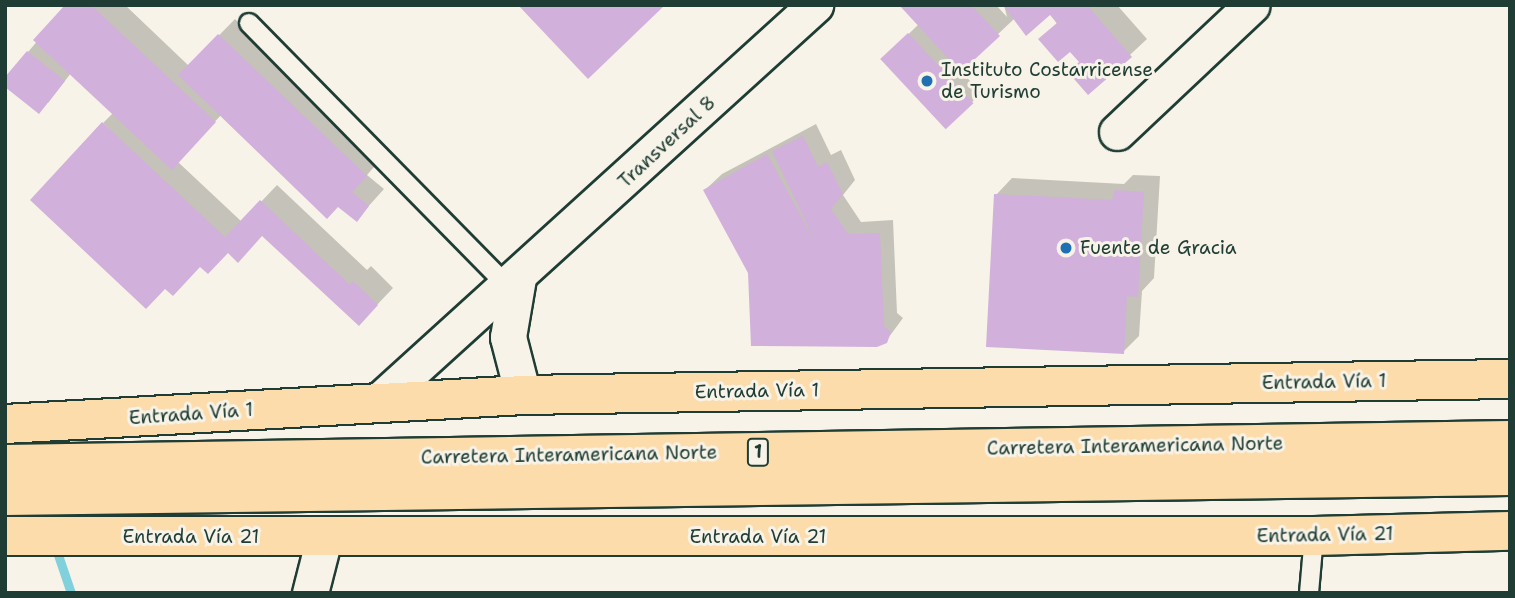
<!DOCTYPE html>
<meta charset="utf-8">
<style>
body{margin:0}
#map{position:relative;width:1515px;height:598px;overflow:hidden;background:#f7f3e8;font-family:"Shantell Sans",sans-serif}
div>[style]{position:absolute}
.shadow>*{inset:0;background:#0003}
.stream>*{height:9px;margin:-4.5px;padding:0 4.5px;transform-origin:4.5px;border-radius:4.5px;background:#81d1dc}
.building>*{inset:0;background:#d1b0db;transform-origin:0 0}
.roads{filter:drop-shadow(2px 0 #1f3d34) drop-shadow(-2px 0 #1f3d34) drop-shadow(0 2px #1f3d34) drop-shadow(0 -2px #1f3d34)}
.lane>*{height:18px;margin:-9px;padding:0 9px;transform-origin:9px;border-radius:9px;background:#f7f3e8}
.street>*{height:35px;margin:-17.5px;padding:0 17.5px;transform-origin:17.5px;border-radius:17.5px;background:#f7f3e8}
.primary>*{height:38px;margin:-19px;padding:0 19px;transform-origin:19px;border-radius:19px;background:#fddcac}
.highway>*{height:38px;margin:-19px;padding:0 19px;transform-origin:19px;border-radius:19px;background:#fddcac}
.dots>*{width:19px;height:19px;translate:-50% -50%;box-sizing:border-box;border:4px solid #f7f3e8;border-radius:50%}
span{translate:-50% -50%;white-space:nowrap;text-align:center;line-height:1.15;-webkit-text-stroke:6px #f7f3e8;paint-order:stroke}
.shield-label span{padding:2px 5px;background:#f7f3e8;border:2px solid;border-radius:5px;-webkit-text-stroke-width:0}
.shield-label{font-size:18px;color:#1f3d34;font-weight:700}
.poi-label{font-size:19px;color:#1f3d34}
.left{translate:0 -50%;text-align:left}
.street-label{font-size:19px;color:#1f3d34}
.frame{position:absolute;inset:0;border:7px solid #1f3d34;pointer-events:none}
</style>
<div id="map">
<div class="shadow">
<div style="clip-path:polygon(68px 5px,125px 5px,189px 66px,235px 19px,381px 159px,367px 175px,384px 189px,357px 219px,221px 115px,178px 162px,242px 222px,277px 185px,367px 270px,371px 266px,393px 288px,375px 307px,263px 234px,237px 260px,103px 123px,113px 113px,71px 73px,48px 103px,28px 52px)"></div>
<div style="clip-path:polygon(902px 5px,996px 5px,1007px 17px,1004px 5px,1117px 5px,1147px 39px,1089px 93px,1081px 62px,1050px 13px,1026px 33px,1014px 19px,960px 70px,981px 93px,972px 102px,892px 50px,919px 24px)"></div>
<div style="clip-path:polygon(816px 124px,831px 155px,841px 150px,855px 180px,843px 195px,861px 222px,893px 220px,897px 313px,903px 318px,886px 341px,750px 273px,705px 190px,722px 174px)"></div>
<div style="clip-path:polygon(1133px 175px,1160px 176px,1154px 278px,1142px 291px,1139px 336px,1123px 352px,996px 195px,1012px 178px,1124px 184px)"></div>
</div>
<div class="stream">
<div style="left:55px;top:546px;width:50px;rotate:71.2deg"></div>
</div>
<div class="building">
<div style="clip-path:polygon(65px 5px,91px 5px,216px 122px,172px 170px,33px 40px)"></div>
<div style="clip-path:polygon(518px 5px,665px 5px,588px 79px)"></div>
<div style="clip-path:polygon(899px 5px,971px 5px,1000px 36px,961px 72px)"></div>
<div style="clip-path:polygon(1003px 5px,1087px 5px,1132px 57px,1088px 95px,1068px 72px,1079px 62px,1070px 52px,1058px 62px,1038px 39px,1057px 23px,1050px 15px,1026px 36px)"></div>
<div style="left:908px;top:33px;width:96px;height:38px;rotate:47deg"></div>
<div style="clip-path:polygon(218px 34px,367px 176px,352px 192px,369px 206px,357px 222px,338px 207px,327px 219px,178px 75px)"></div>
<div style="clip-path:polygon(27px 51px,65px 81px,39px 114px,5px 87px,5px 77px)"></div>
<div style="clip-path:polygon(102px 122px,225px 237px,260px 200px,350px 285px,353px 281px,378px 305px,359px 326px,262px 236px,238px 263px,228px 253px,208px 274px,200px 267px,173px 296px,165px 289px,146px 309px,30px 200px)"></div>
<div style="clip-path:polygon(803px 136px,818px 167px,827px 162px,843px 194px,831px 209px,848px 234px,880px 233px,884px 326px,891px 332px,887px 343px,877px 347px,751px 346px,748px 273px,703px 190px,767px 154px,817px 245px,772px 151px)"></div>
<div style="clip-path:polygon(1115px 190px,1144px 192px,1138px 297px,1127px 296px,1124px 354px,986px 347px,994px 194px,1112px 200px)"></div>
</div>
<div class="roads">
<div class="lane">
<div style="left:249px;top:23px;width:368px;rotate:45.5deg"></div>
<div style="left:1309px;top:593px;width:57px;rotate:-85deg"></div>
</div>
<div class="street">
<div style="left:1117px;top:132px;width:185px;rotate:-43.3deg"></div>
<div style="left:518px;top:278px;width:60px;rotate:99.6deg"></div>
<div style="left:508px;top:337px;width:60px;rotate:75.5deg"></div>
<div style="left:380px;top:400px;width:588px;rotate:-42.24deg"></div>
<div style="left:310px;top:593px;width:57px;rotate:-75.7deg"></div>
</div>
<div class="primary">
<div style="left:5px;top:424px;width:519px;rotate:-3.2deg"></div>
<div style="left:523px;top:395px;width:987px;rotate:-0.93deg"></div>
<div style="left:5px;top:536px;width:1309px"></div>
<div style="left:1314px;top:536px;width:196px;rotate:-1.5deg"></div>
</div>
<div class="highway">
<div style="left:5px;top:464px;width:1505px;rotate:-0.91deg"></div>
<div style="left:5px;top:496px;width:1505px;rotate:-0.76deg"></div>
</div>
</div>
<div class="dots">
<div style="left:927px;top:81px;background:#1f6fb2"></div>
<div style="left:1066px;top:248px;background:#1f6fb2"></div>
</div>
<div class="shield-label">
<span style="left:758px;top:452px">1</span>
</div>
<div class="poi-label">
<span class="left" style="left:941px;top:81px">Instituto Costarricense<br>de Turismo</span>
<span class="left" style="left:1080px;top:248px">Fuente de Gracia</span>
</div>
<div class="street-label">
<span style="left:667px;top:142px;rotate:-43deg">Transversal 8</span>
<span style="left:1324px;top:382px;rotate:-1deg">Entrada Vía 1</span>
<span style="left:757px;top:391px;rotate:-1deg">Entrada Vía 1</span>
<span style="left:191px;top:414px;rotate:-4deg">Entrada Vía 1</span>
<span style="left:1135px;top:446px;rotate:-1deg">Carretera Interamericana Norte</span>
<span style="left:569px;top:455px;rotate:-1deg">Carretera Interamericana Norte</span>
<span style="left:1325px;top:535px;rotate:-1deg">Entrada Vía 21</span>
<span style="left:191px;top:537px">Entrada Vía 21</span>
<span style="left:758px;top:537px">Entrada Vía 21</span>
</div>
<div class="frame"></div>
</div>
